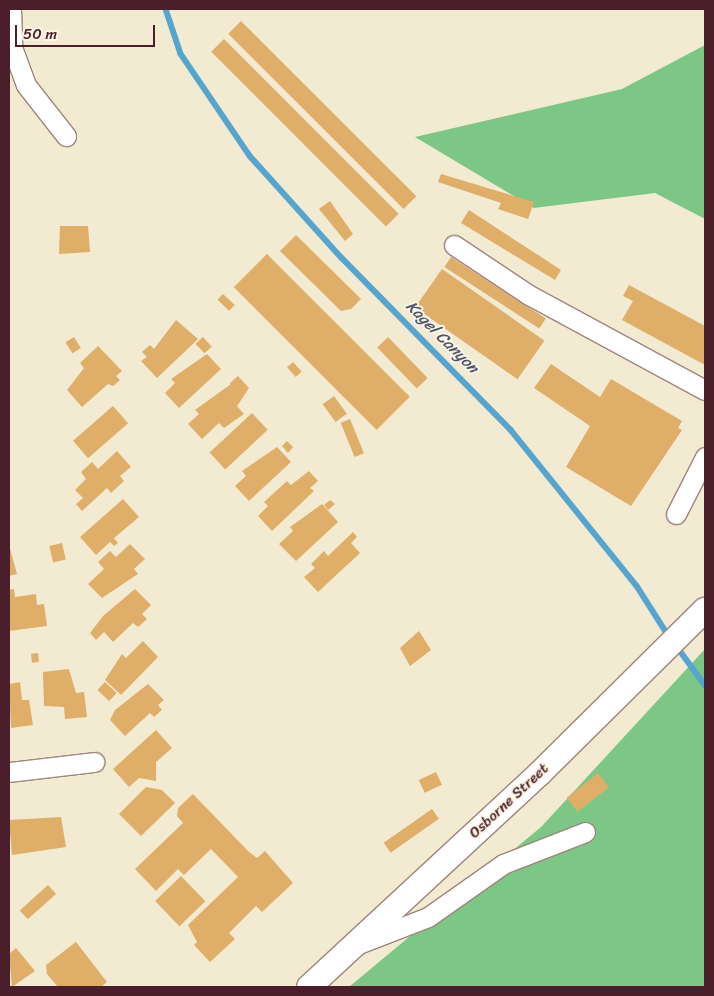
<!DOCTYPE html>
<style>
body{margin:0}
#map{position:relative;width:714px;height:996px;overflow:hidden;background:#f2ebd1;font-family:Sriracha,sans-serif}
div>[style]{position:absolute}
.green>*{inset:0;background:#7cc785}
.stream>*{height:5.5px;margin:-2.75px;padding:0 2.75px;transform-origin:2.75px;border-radius:2.75px;background:#55a5cf}
.building>*{inset:0;background:#dfae68;transform-origin:0 0}
.roads{filter:drop-shadow(1px 0 #9e857e) drop-shadow(-1px 0 #9e857e) drop-shadow(0 1px #9e857e) drop-shadow(0 -1px #9e857e)}
.minor>*{height:19px;margin:-9.5px;padding:0 9.5px;transform-origin:9.5px;border-radius:9.5px;background:#fff}
.major>*{height:24px;margin:-12px;padding:0 12px;transform-origin:12px;border-radius:12px;background:#fff}
span{translate:-50% -50%;white-space:nowrap;text-align:center;line-height:1.15;-webkit-text-stroke:4px #fcf5e5;paint-order:stroke}
.street-label{font-size:15px;color:#4a1f2b}
.water-label{font-size:16px;color:#4e556d;font-style:italic}
.frame{position:absolute;inset:0;border:10px solid #4a1f2b;pointer-events:none}
.scale{position:absolute;left:15px;top:25px;width:140px;height:22px;box-sizing:border-box;border:2px solid #4a1f2b;border-top:0;padding-left:6px;font-size:15px;line-height:18px;white-space:nowrap;color:#4a1f2b;-webkit-text-stroke:4px #fcf5e5;paint-order:stroke}
</style>
<div id="map">
<div class="green">
<div style="clip-path:polygon(705px 45px,705px 219px,655px 193px,534px 208px,415px 137px,622px 89px)"></div>
<div style="clip-path:polygon(705px 649px,705px 987px,349px 987px,541px 827px)"></div>
</div>
<div class="stream">
<div style="left:166px;top:9px;width:47px;rotate:71.6deg"></div>
<div style="left:181px;top:54px;width:123px;rotate:55.9deg"></div>
<div style="left:250px;top:156px;width:137px;rotate:48deg"></div>
<div style="left:342px;top:258px;width:241px;rotate:45.5deg"></div>
<div style="left:511px;top:430px;width:201px;rotate:51.1deg"></div>
<div style="left:637px;top:586px;width:62px;rotate:57.6deg"></div>
<div style="left:676px;top:645px;width:49px;rotate:54.1deg"></div>
</div>
<div class="building">
<div style="left:241px;top:21px;width:248px;height:18px;rotate:45deg"></div>
<div style="left:224px;top:39px;width:247px;height:18px;rotate:45deg"></div>
<div style="clip-path:polygon(441px 174px,534px 202px,528px 219px,498px 209px,501px 203px,438px 182px)"></div>
<div style="clip-path:polygon(330px 201px,353px 234px,345px 241px,319px 209px)"></div>
<div style="clip-path:polygon(469px 210px,561px 270px,555px 280px,461px 223px)"></div>
<div style="clip-path:polygon(60px 226px,88px 226px,90px 252px,59px 254px)"></div>
<div style="clip-path:polygon(296px 235px,361px 299px,351px 309px,341px 311px,280px 251px)"></div>
<div style="left:267px;top:254px;width:202px;height:47px;rotate:45deg"></div>
<div style="left:451px;top:257px;width:113px;height:12px;rotate:33deg"></div>
<div style="left:442px;top:269px;width:125px;height:47px;rotate:35deg"></div>
<div style="clip-path:polygon(629px 285px,705px 326px,705px 365px,622px 320px,633px 301px,623px 296px)"></div>
<div style="left:223px;top:294px;width:16px;height:8px;rotate:43deg"></div>
<div style="clip-path:polygon(176px 320px,198px 339px,157px 378px,141px 361px,147px 357px,142px 352px,150px 345px,154px 349px)"></div>
<div style="left:74px;top:337px;width:13px;height:10px;rotate:58deg"></div>
<div style="left:203px;top:337px;width:13px;height:10px;rotate:48deg"></div>
<div style="left:388px;top:337px;width:57px;height:15px;rotate:46deg"></div>
<div style="clip-path:polygon(98px 346px,122px 371px,116px 376px,120px 380px,113px 386px,108px 384px,82px 407px,67px 390px,84px 368px,80px 363px)"></div>
<div style="clip-path:polygon(207px 354px,221px 369px,179px 408px,165px 393px,175px 383px,171px 379px)"></div>
<div style="left:293px;top:362px;width:13px;height:8px;rotate:48deg"></div>
<div style="clip-path:polygon(551px 364px,600px 397px,611px 379px,682px 421px,678px 428px,682px 430px,631px 506px,566px 467px,590px 426px,534px 388px)"></div>
<div style="clip-path:polygon(238px 376px,249px 388px,237px 406px,244px 414px,224px 428px,219px 423px,202px 439px,188px 424px,199px 414px,195px 410px,231px 384px,238px 392px,230px 383px)"></div>
<div style="left:334px;top:396px;width:22px;height:14px;rotate:54deg"></div>
<div style="left:113px;top:406px;width:23px;height:53px;rotate:49deg"></div>
<div style="left:252px;top:413px;width:23px;height:58px;rotate:47deg"></div>
<div style="left:350px;top:419px;width:37px;height:10px;rotate:68deg"></div>
<div style="clip-path:polygon(287px 441px,293px 447px,288px 453px,282px 446px)"></div>
<div style="clip-path:polygon(277px 447px,291px 462px,249px 501px,235px 486px,246px 476px,242px 471px)"></div>
<div style="clip-path:polygon(117px 451px,131px 467px,120px 476px,124px 481px,111px 493px,107px 488px,82px 511px,76px 504px,83px 498px,75px 490px,86px 479px,81px 472px,92px 462px,98px 469px)"></div>
<div style="clip-path:polygon(309px 471px,318px 481px,310px 488px,314px 491px,272px 531px,258px 516px,268px 506px,264px 502px,287px 481px,291px 485px)"></div>
<div style="clip-path:polygon(123px 499px,139px 517px,114px 538px,118px 543px,114px 546px,110px 542px,96px 555px,80px 537px)"></div>
<div style="clip-path:polygon(330px 500px,335px 504px,328px 510px,324px 505px)"></div>
<div style="clip-path:polygon(322px 504px,338px 522px,296px 561px,279px 544px,293px 531px,290px 527px)"></div>
<div style="clip-path:polygon(353px 532px,357px 537px,351px 543px,360px 553px,318px 592px,304px 577px,315px 568px,311px 564px,324px 551px,328px 556px)"></div>
<div style="left:62px;top:543px;width:17px;height:13px;rotate:77deg"></div>
<div style="clip-path:polygon(130px 544px,145px 559px,134px 569px,138px 574px,102px 598px,88px 584px,104px 569px,98px 562px,110px 551px,116px 557px)"></div>
<div style="clip-path:polygon(9px 545px,17px 574px,9px 576px)"></div>
<div style="clip-path:polygon(14px 589px,15px 597px,36px 594px,37px 605px,44px 604px,47px 626px,9px 631px,9px 590px)"></div>
<div style="clip-path:polygon(135px 589px,151px 605px,142px 614px,147px 619px,138px 627px,133px 623px,113px 642px,104px 632px,96px 640px,90px 633px,103px 616px)"></div>
<div style="clip-path:polygon(419px 631px,431px 650px,410px 666px,400px 648px)"></div>
<div style="clip-path:polygon(143px 641px,158px 657px,121px 695px,105px 680px,122px 654px,126px 658px)"></div>
<div style="left:38px;top:653px;width:9px;height:7px;rotate:84deg"></div>
<div style="clip-path:polygon(69px 669px,76px 693px,84px 692px,87px 717px,65px 719px,64px 707px,44px 706px,43px 672px)"></div>
<div style="clip-path:polygon(20px 682px,22px 700px,29px 700px,33px 725px,11px 728px,9px 684px)"></div>
<div style="left:105px;top:682px;width:16px;height:11px;rotate:43deg"></div>
<div style="clip-path:polygon(148px 684px,164px 700px,158px 705px,162px 710px,154px 717px,150px 713px,125px 736px,110px 720px,115px 710px)"></div>
<div style="clip-path:polygon(156px 730px,172px 748px,156px 762px,156px 781px,139px 778px,129px 787px,113px 769px)"></div>
<div style="left:436px;top:772px;width:14px;height:19px;rotate:65deg"></div>
<div style="left:598px;top:773px;width:18px;height:40px;rotate:52deg"></div>
<div style="clip-path:polygon(146px 787px,162px 790px,175px 803px,141px 836px,119px 814px)"></div>
<div style="clip-path:polygon(193px 794px,248px 851px,257px 858px,265px 851px,293px 883px,262px 912px,256px 906px,229px 933px,235px 939px,210px 962px,194px 945px,197px 942px,188px 925px,238px 877px,211px 849px,184px 875px,178px 869px,156px 891px,135px 869px,183px 823px,177px 816px,178px 808px)"></div>
<div style="left:432px;top:809px;width:12px;height:59px;rotate:55deg"></div>
<div style="clip-path:polygon(61px 817px,66px 847px,12px 855px,9px 820px)"></div>
<div style="left:181px;top:876px;width:35px;height:36px;rotate:46deg"></div>
<div style="left:48px;top:885px;width:12px;height:38px;rotate:48deg"></div>
<div style="clip-path:polygon(76px 942px,107px 982px,101px 987px,58px 987px,47px 974px,46px 965px)"></div>
<div style="clip-path:polygon(16px 948px,35px 971px,12px 987px,9px 954px)"></div>
</div>
<div class="roads">
<div class="minor">
<div style="left:11px;top:9px;width:38px;rotate:88deg"></div>
<div style="left:12px;top:47px;width:40px;rotate:69.8deg"></div>
<div style="left:26px;top:85px;width:65px;rotate:51.9deg"></div>
<div style="left:454px;top:245px;width:90px;rotate:33.7deg"></div>
<div style="left:529px;top:295px;width:200px;rotate:28.4deg"></div>
<div style="left:676px;top:514px;width:64px;rotate:-63deg"></div>
<div style="left:9px;top:772px;width:86px;rotate:-6.7deg"></div>
<div style="left:356px;top:945px;width:77px;rotate:-21.3deg"></div>
<div style="left:428px;top:917px;width:92px;rotate:-35.2deg"></div>
<div style="left:503px;top:864px;width:88px;rotate:-21.3deg"></div>
</div>
<div class="major">
<div style="left:309px;top:987px;width:315px;rotate:-42.8deg"></div>
<div style="left:540px;top:773px;width:232px;rotate:-44.7deg"></div>
</div>
</div>
<div class="street-label">
<span style="left:509px;top:801px;rotate:-43deg">Osborne Street</span>
</div>
<div class="water-label">
<span style="left:442px;top:337px;rotate:45deg">Kagel Canyon</span>
</div>
<div class="frame"></div>
<div class="scale">50 m</div>
</div>
